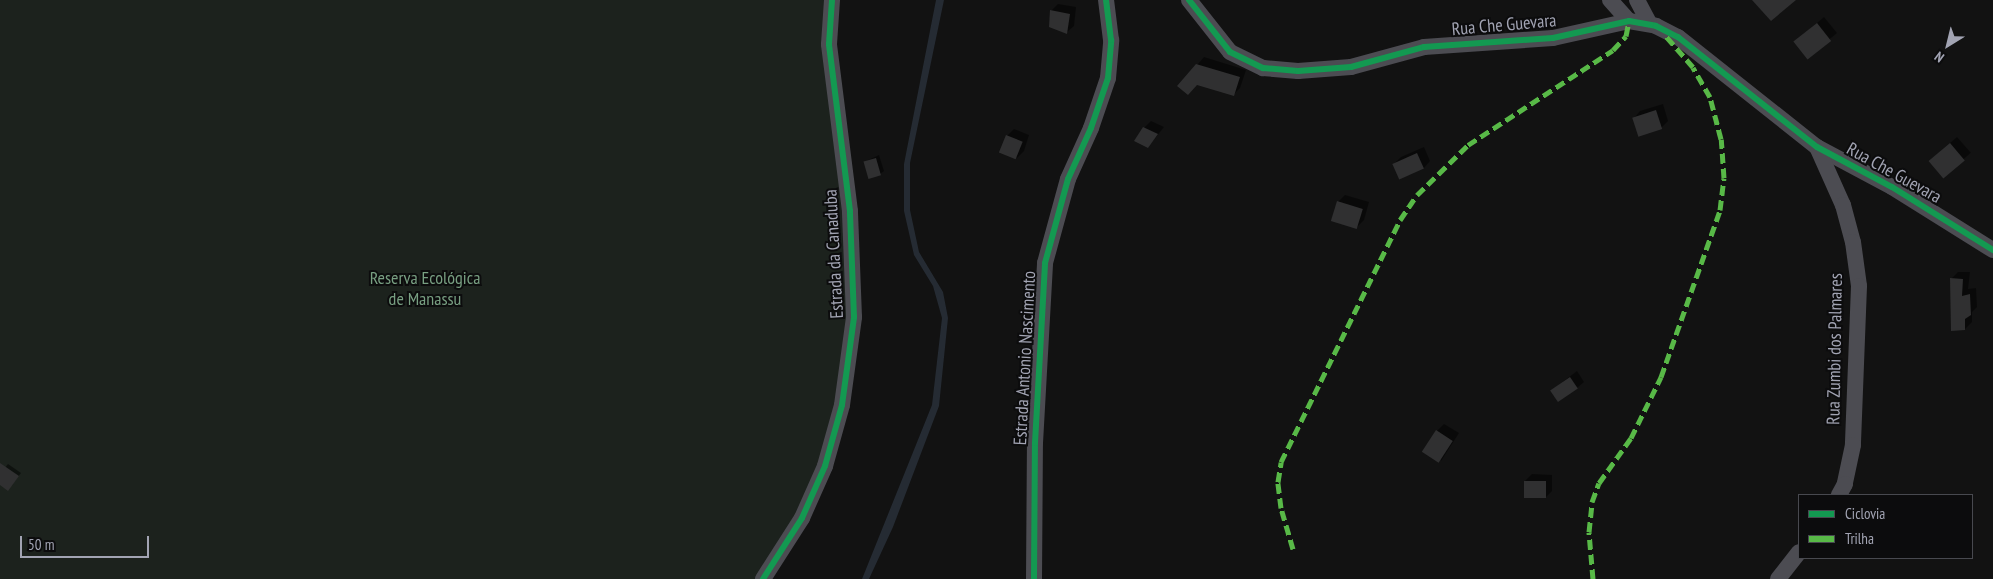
<!DOCTYPE html>
<meta charset="utf-8">
<style>
body{margin:0}
#map{position:relative;width:1993px;height:579px;overflow:hidden;background:#121212;font-family:"PT Sans Narrow",sans-serif}
div>[style]{position:absolute}
.green>*{inset:0;background:#1c221d}
.water>*{inset:0;background:#252b33}
.shadow>*{inset:0;background:#0007;transform-origin:0 0}
.building>*{inset:0;background:#303031;transform-origin:0 0}
.street>*{height:16px;margin:-8px;padding:0 8px;transform-origin:8px;border-radius:8px;background:#4c4c52}
.quiet>*{height:5px;margin-top:-2.5px;transform-origin:0;background:repeating-linear-gradient(90deg,#58b947 0 10px,transparent 0 15px)}
.cycleway>*{height:6px;margin:-3px;padding:0 3px;transform-origin:3px;border-radius:3px;background:#139951}
span{translate:-50% -50%;white-space:nowrap;text-align:center;line-height:1.15;-webkit-text-stroke:4px #0c0c0d;paint-order:stroke}
.street-label{font-size:18px;color:#a2a4b3}
.park-label{font-size:18px;color:#789f82}
.legend{position:absolute;left:1798px;top:494px;width:175px;height:65px;box-sizing:border-box;background:#0c0c0d;border:1px solid #48494f;margin:0;padding:6px 9px;list-style:none;font-size:15px;color:#a2a4b3}
.legend li{display:flex;align-items:center;gap:10px;height:25px}
.legend b{width:25px;border:1px solid #48494f}
.north{position:absolute;left:1923px;top:20px;width:50px;height:50px;-webkit-text-stroke:4px #0c0c0d;paint-order:stroke;rotate:216deg;font-size:14px;font-weight:700;line-height:20px;text-align:center;color:#a2a4b3}
.north::after{content:'';display:block;margin:auto;width:18px;height:22px;background:#a2a4b3;clip-path:polygon(50% 0,100% 100%,50% 72%,0 100%)}
.scale{position:absolute;left:20px;top:536px;width:129px;height:22px;box-sizing:border-box;border:2px solid #a2a4b3;border-top:0;padding-left:6px;font-size:15px;line-height:18px;white-space:nowrap;color:#a2a4b3;-webkit-text-stroke:4px #0c0c0d;paint-order:stroke}
</style>
<div id="map">
<div class="green">
<div style="clip-path:polygon(0 0,828px 0,847px 234px,850px 320px,839px 387px,820px 466px,796px 519px,756px 579px,0 579px)"></div>
</div>
<div class="water">
<div style="clip-path:polygon(936px 0,944px 0,910px 163px,910px 210px,919px 252px,943px 292px,948px 318px,939px 406px,893px 527px,869px 579px,862px 579px,932px 405px,942px 318px,933px 286px,914px 255px,904px 211px,904px 164px)"></div>
</div>
<div class="shadow">
<div style="clip-path:polygon(1058px 4px,1076px 7px,1074px 26px,1067px 32px,1051px 11px)"></div>
<div style="clip-path:polygon(1824px 17px,1837px 33px,1808px 57px,1802px 36px)"></div>
<div style="clip-path:polygon(1204px 57px,1246px 70px,1240px 88px,1233px 95px,1198px 84px,1179px 86px)"></div>
<div style="clip-path:polygon(1663px 104px,1668px 121px,1661px 128px,1634px 118px,1640px 111px)"></div>
<div style="clip-path:polygon(1151px 121px,1164px 127px,1148px 147px,1144px 128px)"></div>
<div style="clip-path:polygon(1014px 129px,1029px 135px,1024px 151px,1017px 158px,1007px 136px)"></div>
<div style="left:1957px;top:137px;width:21px;height:36px;rotate:49deg"></div>
<div style="clip-path:polygon(1424px 147px,1430px 161px,1424px 168px,1394px 164px,1401px 157px)"></div>
<div style="clip-path:polygon(879px 155px,884px 171px,880px 174px,864px 162px)"></div>
<div style="clip-path:polygon(1345px 195px,1369px 202px,1364px 220px,1357px 227px,1338px 202px)"></div>
<div style="clip-path:polygon(1958px 272px,1970px 272px,1968px 289px,1976px 288px,1977px 307px,1972px 312px,1972px 322px,1965px 329px,1951px 279px)"></div>
<div style="clip-path:polygon(1577px 371px,1584px 382px,1577px 388px,1552px 390px)"></div>
<div style="clip-path:polygon(1444px 424px,1459px 433px,1441px 461px,1437px 431px)"></div>
<div style="clip-path:polygon(8px 464px,21px 473px,11px 486px,0 484px,0 474px)"></div>
<div style="clip-path:polygon(1532px 474px,1552px 475px,1552px 491px,1545px 498px,1525px 481px)"></div>
</div>
<div class="building">
<div style="clip-path:polygon(1752px 0,1796px 0,1771px 21px)"></div>
<div style="clip-path:polygon(1050px 10px,1070px 14px,1067px 34px,1049px 27px)"></div>
<div style="left:1817px;top:23px;width:23px;height:30px;rotate:52deg"></div>
<div style="clip-path:polygon(1196px 64px,1240px 77px,1234px 96px,1197px 85px,1188px 95px,1177px 86px)"></div>
<div style="left:1656px;top:110px;width:20px;height:25px;rotate:72deg"></div>
<div style="clip-path:polygon(1143px 127px,1158px 134px,1148px 148px,1134px 141px)"></div>
<div style="left:1006px;top:135px;width:18px;height:19px;rotate:22deg"></div>
<div style="left:1950px;top:143px;width:23px;height:28px;rotate:50deg"></div>
<div style="left:1417px;top:153px;width:17px;height:27px;rotate:66deg"></div>
<div style="left:876px;top:158px;width:18px;height:13px;rotate:74deg"></div>
<div style="left:1337px;top:201px;width:27px;height:21px;rotate:17deg"></div>
<div style="clip-path:polygon(1950px 278px,1963px 279px,1962px 296px,1970px 294px,1971px 315px,1965px 319px,1965px 330px,1951px 331px)"></div>
<div style="left:1570px;top:377px;width:14px;height:24px;rotate:56deg"></div>
<div style="left:1436px;top:430px;width:20px;height:26px;rotate:33deg"></div>
<div style="clip-path:polygon(0 463px,19px 476px,8px 491px,0 485px)"></div>
<div style="left:1524px;top:481px;width:22px;height:17px"></div>
</div>
<div class="street">
<div style="left:1189px;top:0;width:66px;rotate:51.7deg"></div>
<div style="left:1230px;top:52px;width:37px;rotate:26deg"></div>
<div style="left:1263px;top:68px;width:35px;rotate:5deg"></div>
<div style="left:1298px;top:71px;width:53px;rotate:-4.3deg"></div>
<div style="left:1351px;top:67px;width:76px;rotate:-15.3deg"></div>
<div style="left:1424px;top:47px;width:129px;rotate:-4deg"></div>
<div style="left:1553px;top:38px;width:78px;rotate:-12.6deg"></div>
<div style="left:1629px;top:21px;width:27px;rotate:10deg"></div>
<div style="left:1656px;top:26px;width:25px;rotate:27deg"></div>
<div style="left:1678px;top:37px;width:177px;rotate:38.4deg"></div>
<div style="left:1817px;top:147px;width:85px;rotate:28.1deg"></div>
<div style="left:1892px;top:187px;width:119px;rotate:32deg"></div>
<div style="left:1610px;top:0;width:28px;rotate:48deg"></div>
<div style="left:1637px;top:0;width:26px;rotate:62deg"></div>
<div style="left:1817px;top:147px;width:64px;rotate:65.9deg"></div>
<div style="left:1843px;top:205px;width:38px;rotate:75deg"></div>
<div style="left:1853px;top:242px;width:44px;rotate:82.2deg"></div>
<div style="left:1859px;top:286px;width:159px;rotate:92.2deg"></div>
<div style="left:1853px;top:445px;width:40px;rotate:102deg"></div>
<div style="left:1845px;top:484px;width:13px;rotate:119deg"></div>
<div style="left:763px;top:579px;width:72px;rotate:-57.4deg"></div>
<div style="left:802px;top:518px;width:57px;rotate:-66.1deg"></div>
<div style="left:825px;top:466px;width:63px;rotate:-74.4deg"></div>
<div style="left:842px;top:405px;width:89px;rotate:-82.2deg"></div>
<div style="left:854px;top:317px;width:106px;rotate:-92.2deg"></div>
<div style="left:850px;top:211px;width:168px;rotate:-97.2deg"></div>
<div style="left:829px;top:44px;width:44px;rotate:-86.1deg"></div>
<div style="left:1034px;top:579px;width:136px;rotate:-89.6deg"></div>
<div style="left:1035px;top:443px;width:180px;rotate:-86.8deg"></div>
<div style="left:1045px;top:263px;width:87px;rotate:-74.7deg"></div>
<div style="left:1068px;top:179px;width:56px;rotate:-65.7deg"></div>
<div style="left:1091px;top:128px;width:53px;rotate:-71.2deg"></div>
<div style="left:1108px;top:78px;width:38px;rotate:-85deg"></div>
<div style="left:1111px;top:40px;width:40px;rotate:-97.1deg"></div>
<div style="left:1778px;top:579px;width:34px;rotate:-52deg"></div>
</div>
<div class="quiet">
<div style="left:1293px;top:549px;width:43px;rotate:-106.3deg"></div>
<div style="left:1281px;top:508px;width:26px;rotate:-97deg"></div>
<div style="left:1278px;top:482px;width:20px;rotate:-81deg"></div>
<div style="left:1281px;top:462px;width:270px;rotate:-63.8deg"></div>
<div style="left:1400px;top:220px;width:30px;rotate:-56deg"></div>
<div style="left:1417px;top:195px;width:71px;rotate:-44.4deg"></div>
<div style="left:1468px;top:145px;width:173px;rotate:-33.2deg"></div>
<div style="left:1613px;top:50px;width:19px;rotate:-47deg"></div>
<div style="left:1626px;top:36px;width:15px;rotate:-79deg"></div>
<div style="left:1593px;top:579px;width:47px;rotate:-94.9deg"></div>
<div style="left:1589px;top:532px;width:30px;rotate:-84deg"></div>
<div style="left:1592px;top:502px;width:20px;rotate:-70deg"></div>
<div style="left:1599px;top:483px;width:55px;rotate:-54.6deg"></div>
<div style="left:1631px;top:438px;width:68px;rotate:-63.8deg"></div>
<div style="left:1661px;top:377px;width:177px;rotate:-70.5deg"></div>
<div style="left:1720px;top:210px;width:32px;rotate:-83deg"></div>
<div style="left:1724px;top:178px;width:39px;rotate:-94deg"></div>
<div style="left:1721px;top:139px;width:43px;rotate:-104.7deg"></div>
<div style="left:1710px;top:97px;width:34px;rotate:-120deg"></div>
<div style="left:1693px;top:67px;width:43px;rotate:-131.2deg"></div>
</div>
<div class="cycleway">
<div style="left:1189px;top:0;width:66px;rotate:51.7deg"></div>
<div style="left:1230px;top:52px;width:37px;rotate:26deg"></div>
<div style="left:1263px;top:68px;width:35px;rotate:5deg"></div>
<div style="left:1298px;top:71px;width:53px;rotate:-4.3deg"></div>
<div style="left:1351px;top:67px;width:76px;rotate:-15.3deg"></div>
<div style="left:1424px;top:47px;width:129px;rotate:-4deg"></div>
<div style="left:1553px;top:38px;width:78px;rotate:-12.6deg"></div>
<div style="left:1629px;top:21px;width:27px;rotate:10deg"></div>
<div style="left:1656px;top:26px;width:25px;rotate:27deg"></div>
<div style="left:1678px;top:37px;width:177px;rotate:38.4deg"></div>
<div style="left:1817px;top:147px;width:85px;rotate:28.1deg"></div>
<div style="left:1892px;top:187px;width:119px;rotate:32deg"></div>
<div style="left:763px;top:579px;width:72px;rotate:-57.4deg"></div>
<div style="left:802px;top:518px;width:57px;rotate:-66.1deg"></div>
<div style="left:825px;top:466px;width:63px;rotate:-74.4deg"></div>
<div style="left:842px;top:405px;width:89px;rotate:-82.2deg"></div>
<div style="left:854px;top:317px;width:106px;rotate:-92.2deg"></div>
<div style="left:850px;top:211px;width:168px;rotate:-97.2deg"></div>
<div style="left:829px;top:44px;width:44px;rotate:-86.1deg"></div>
<div style="left:1034px;top:579px;width:136px;rotate:-89.6deg"></div>
<div style="left:1035px;top:443px;width:180px;rotate:-86.8deg"></div>
<div style="left:1045px;top:263px;width:87px;rotate:-74.7deg"></div>
<div style="left:1068px;top:179px;width:56px;rotate:-65.7deg"></div>
<div style="left:1091px;top:128px;width:53px;rotate:-71.2deg"></div>
<div style="left:1108px;top:78px;width:38px;rotate:-85deg"></div>
<div style="left:1111px;top:40px;width:40px;rotate:-97.1deg"></div>
</div>
<div class="street-label">
<span style="left:1504px;top:25px;rotate:-5deg">Rua Che Guevara</span>
<span style="left:1894px;top:173px;rotate:29deg">Rua Che Guevara</span>
<span style="left:834px;top:254px;rotate:-93deg">Estrada da Canaduba</span>
<span style="left:1835px;top:349px;rotate:-89deg">Rua Zumbi dos Palmares</span>
<span style="left:1025px;top:358px;rotate:-87deg">Estrada Antonio Nascimento</span>
</div>
<div class="park-label">
<span style="left:425px;top:289px">Reserva Ecológica<br>de Manassu</span>
</div>
<ul class="legend">
<li><b style="height:6px;background:#139951"></b>Ciclovia</li>
<li><b style="height:6px;background:#58b947"></b>Trilha</li>
</ul>
<div class="north">N</div>
<div class="scale">50 m</div>
</div>
